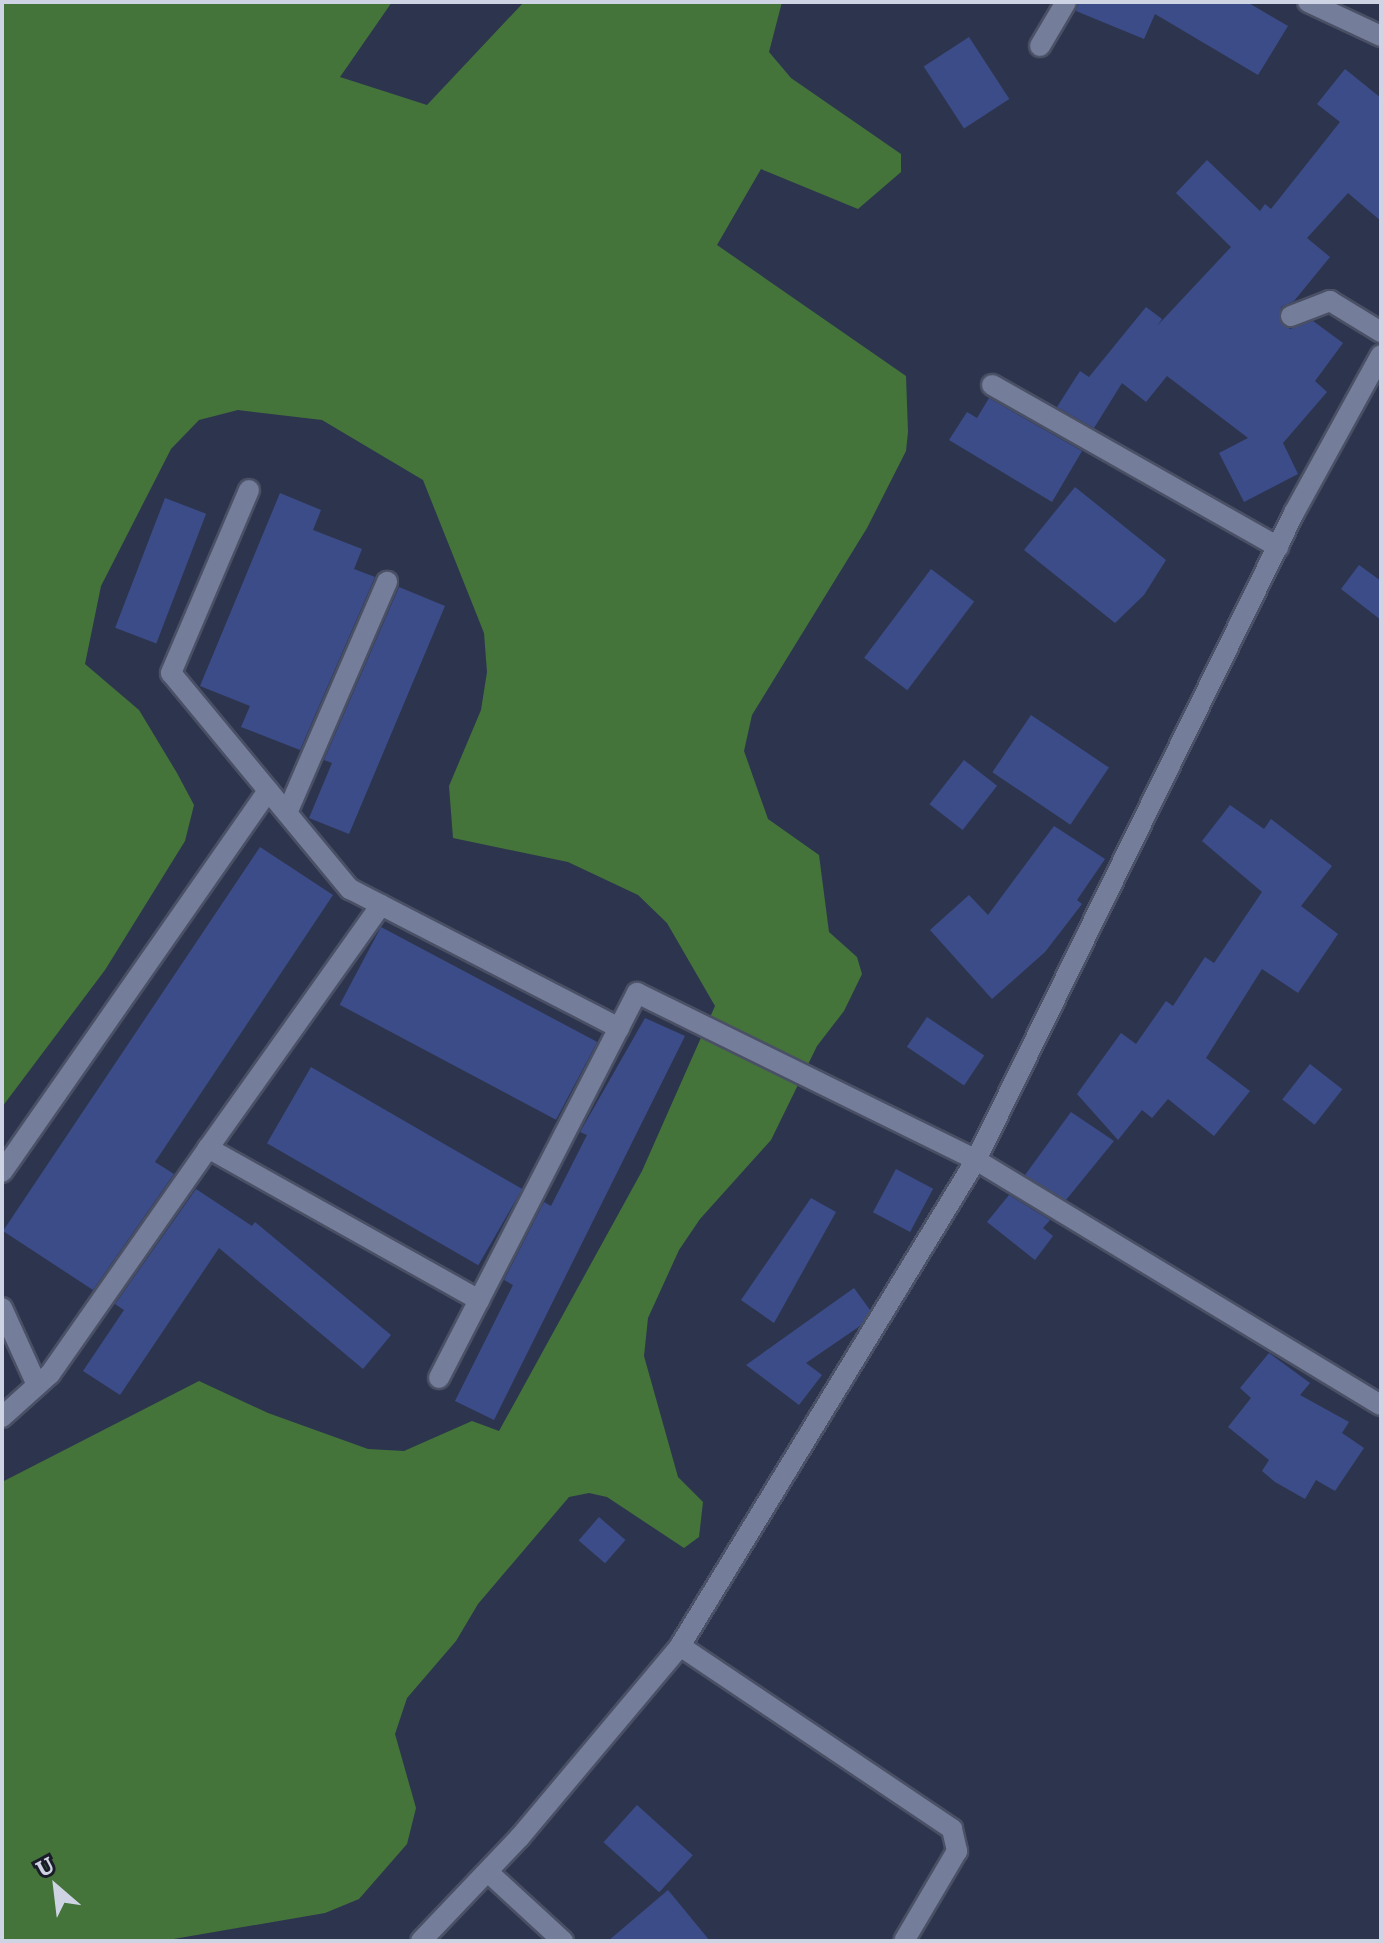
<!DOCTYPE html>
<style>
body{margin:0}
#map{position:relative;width:1383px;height:1943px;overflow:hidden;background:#2d354e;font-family:Literata,serif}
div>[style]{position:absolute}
.forest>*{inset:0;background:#44743a}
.building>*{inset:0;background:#3c4c88;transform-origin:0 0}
.roads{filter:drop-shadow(2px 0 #4a5065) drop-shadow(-2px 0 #4a5065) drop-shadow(0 2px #4a5065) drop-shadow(0 -2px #4a5065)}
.service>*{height:20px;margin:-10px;padding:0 10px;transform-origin:10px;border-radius:10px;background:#747e9b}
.minor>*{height:20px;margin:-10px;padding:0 10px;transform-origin:10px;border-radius:10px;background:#747e9b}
span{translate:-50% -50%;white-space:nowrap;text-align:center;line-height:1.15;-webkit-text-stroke:6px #1a1d29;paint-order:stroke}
.frame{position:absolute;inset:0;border:4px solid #cfd4e4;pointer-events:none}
.north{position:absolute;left:16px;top:1847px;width:80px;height:80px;-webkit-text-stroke:6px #1a1d29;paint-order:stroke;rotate:332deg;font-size:22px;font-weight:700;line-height:32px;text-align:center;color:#cfd4e4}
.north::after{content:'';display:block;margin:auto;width:28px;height:36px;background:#cfd4e4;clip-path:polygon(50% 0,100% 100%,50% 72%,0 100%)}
</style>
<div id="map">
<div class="forest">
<div style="clip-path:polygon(2px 2px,392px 2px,340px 77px,427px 105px,524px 2px,782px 2px,769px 52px,791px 78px,901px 154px,901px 172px,858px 209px,761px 169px,717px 245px,906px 376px,908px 432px,906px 451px,867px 528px,752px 715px,744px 751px,768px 819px,819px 855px,829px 932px,857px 957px,862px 974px,844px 1011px,817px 1046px,771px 1140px,700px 1219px,679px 1250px,648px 1318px,644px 1356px,678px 1477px,703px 1502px,699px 1537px,684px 1548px,607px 1497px,589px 1493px,569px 1497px,478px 1604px,456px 1641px,407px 1698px,395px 1734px,416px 1808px,407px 1844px,359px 1899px,325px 1913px,162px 1941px,2px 1941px,2px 1482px,199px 1381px,268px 1413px,368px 1449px,404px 1451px,472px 1421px,499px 1431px,642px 1171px,715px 1006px,667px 923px,638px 895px,568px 862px,453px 838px,449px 786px,481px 710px,487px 672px,484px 633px,423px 480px,322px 420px,238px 410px,199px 420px,171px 449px,101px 586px,85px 664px,139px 710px,177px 773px,194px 805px,185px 841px,105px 970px,2px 1107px)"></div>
</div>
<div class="building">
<div style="clip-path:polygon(1079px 2px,1247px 2px,1288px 26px,1258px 75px,1155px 14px,1144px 39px,1076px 11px)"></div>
<div style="left:969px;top:37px;width:74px;height:54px;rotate:57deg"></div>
<div style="clip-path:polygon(1345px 69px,1381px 98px,1381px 221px,1348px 193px,1307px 238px,1330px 257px,1294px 301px,1281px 307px,1279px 320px,1290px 329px,1313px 321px,1343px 343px,1315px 381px,1327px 392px,1283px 443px,1298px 474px,1244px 502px,1219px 453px,1248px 438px,1167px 376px,1146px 402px,1122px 383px,1094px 428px,1057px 407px,1080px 371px,1089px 377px,1146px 307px,1162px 319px,1157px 326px,1231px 247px,1176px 193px,1207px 160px,1260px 211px,1265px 204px,1271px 209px,1340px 122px,1317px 104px)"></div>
<div style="clip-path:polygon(989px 398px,1082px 451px,1052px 502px,949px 440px,967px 412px,977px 418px)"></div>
<div style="clip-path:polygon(1075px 487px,1166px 560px,1144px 595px,1115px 623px,1024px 550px)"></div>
<div style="clip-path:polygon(280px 493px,321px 510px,313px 530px,362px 549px,354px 569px,375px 577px,300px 750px,241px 727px,250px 706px,200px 686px)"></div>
<div style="left:165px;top:498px;width:44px;height:139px;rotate:21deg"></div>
<div style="clip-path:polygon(1359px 565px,1381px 581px,1381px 620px,1341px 589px)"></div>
<div style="left:931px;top:569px;width:54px;height:111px;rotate:37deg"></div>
<div style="clip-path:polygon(399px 587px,445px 606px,349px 834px,309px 818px,332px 763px,324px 760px)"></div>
<div style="left:1031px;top:715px;width:94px;height:69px;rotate:34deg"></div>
<div style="left:964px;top:760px;width:42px;height:56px;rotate:38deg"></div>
<div style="clip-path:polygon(1230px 805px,1264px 829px,1271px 819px,1332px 866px,1301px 906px,1338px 934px,1298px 993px,1262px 969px,1206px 1058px,1250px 1091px,1214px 1136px,1168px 1099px,1152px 1118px,1142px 1110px,1118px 1140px,1077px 1094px,1121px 1033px,1136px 1044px,1166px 1001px,1173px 1006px,1205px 957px,1214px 963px,1262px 892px,1202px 841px)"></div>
<div style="clip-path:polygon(1054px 826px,1105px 859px,1077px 900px,1082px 904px,1045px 952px,992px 999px,930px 930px,969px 895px,988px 915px)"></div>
<div style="clip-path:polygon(260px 847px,333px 895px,155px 1162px,174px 1174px,93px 1290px,3px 1231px)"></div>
<div style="left:381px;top:927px;width:245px;height:88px;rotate:28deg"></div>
<div style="left:927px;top:1017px;width:69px;height:36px;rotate:34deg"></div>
<div style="clip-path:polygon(645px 1018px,685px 1036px,494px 1420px,455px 1401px,513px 1285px,504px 1280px,544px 1202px,551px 1206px,587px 1135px,580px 1132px)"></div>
<div style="left:1310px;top:1064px;width:41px;height:45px;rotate:38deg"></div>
<div style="left:311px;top:1067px;width:244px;height:88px;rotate:30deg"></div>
<div style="clip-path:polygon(1071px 1112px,1114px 1141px,1066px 1200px,1025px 1175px)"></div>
<div style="left:896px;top:1169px;width:42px;height:49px;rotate:28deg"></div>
<div style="clip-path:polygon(196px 1189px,252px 1226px,255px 1222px,391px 1335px,363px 1369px,219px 1248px,120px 1395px,83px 1371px,124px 1310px,115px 1304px)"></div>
<div style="clip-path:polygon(1009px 1195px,1050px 1220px,1043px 1228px,1053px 1236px,1035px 1260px,987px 1222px)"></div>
<div style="clip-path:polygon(811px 1198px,836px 1212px,774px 1323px,741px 1300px)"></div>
<div style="clip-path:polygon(854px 1288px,870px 1310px,860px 1326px,806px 1363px,822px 1375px,799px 1405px,746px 1365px)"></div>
<div style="clip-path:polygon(1269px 1353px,1310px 1383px,1300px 1395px,1349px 1422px,1342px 1433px,1364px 1448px,1335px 1491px,1316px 1480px,1305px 1499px,1275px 1482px,1262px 1471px,1269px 1460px,1228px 1427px,1251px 1398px,1240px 1388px)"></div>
<div style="left:599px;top:1517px;width:35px;height:31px;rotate:41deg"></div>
<div style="left:637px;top:1805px;width:75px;height:50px;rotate:42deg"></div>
<div style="clip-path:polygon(668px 1890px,710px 1941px,608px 1941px)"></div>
</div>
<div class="roads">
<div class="service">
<div style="left:992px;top:385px;width:329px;rotate:29.5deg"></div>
</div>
<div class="minor">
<div style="left:1308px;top:2px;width:81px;rotate:25deg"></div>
<div style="left:1040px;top:46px;width:51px;rotate:-59.4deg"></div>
<div style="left:1291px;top:316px;width:42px;rotate:-21deg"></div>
<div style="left:1330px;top:301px;width:60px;rotate:31.3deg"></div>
<div style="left:249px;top:490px;width:199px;rotate:113.1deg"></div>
<div style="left:171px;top:673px;width:281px;rotate:50.4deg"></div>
<div style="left:350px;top:889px;width:303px;rotate:27.3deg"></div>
<div style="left:287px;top:813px;width:252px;rotate:-66.6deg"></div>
<div style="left:381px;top:905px;width:298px;rotate:125.4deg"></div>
<div style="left:208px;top:1148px;width:311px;rotate:29.3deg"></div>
<div style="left:2px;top:1172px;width:465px;rotate:-55.1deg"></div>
<div style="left:2px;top:1308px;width:85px;rotate:65.6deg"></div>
<div style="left:439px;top:1378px;width:433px;rotate:-62.8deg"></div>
<div style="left:637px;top:993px;width:378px;rotate:26.2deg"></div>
<div style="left:976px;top:1160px;width:473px;rotate:31.2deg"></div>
<div style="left:2px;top:1417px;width:64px;rotate:-41.9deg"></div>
<div style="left:50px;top:1374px;width:276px;rotate:-55deg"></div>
<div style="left:680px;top:1646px;width:328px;rotate:33.9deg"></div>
<div style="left:952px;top:1829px;width:23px;rotate:77deg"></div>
<div style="left:957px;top:1851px;width:104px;rotate:120.5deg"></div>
<div style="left:488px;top:1872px;width:102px;rotate:42.6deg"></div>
<div style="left:421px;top:1941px;width:144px;rotate:-46.4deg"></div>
<div style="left:520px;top:1837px;width:249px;rotate:-50deg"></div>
<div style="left:680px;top:1646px;width:569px;rotate:-58.66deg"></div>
<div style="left:976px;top:1160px;width:721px;rotate:-63.83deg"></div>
<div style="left:1294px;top:513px;width:180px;rotate:-61.2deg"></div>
</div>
</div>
<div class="frame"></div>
<div class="north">U</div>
</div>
